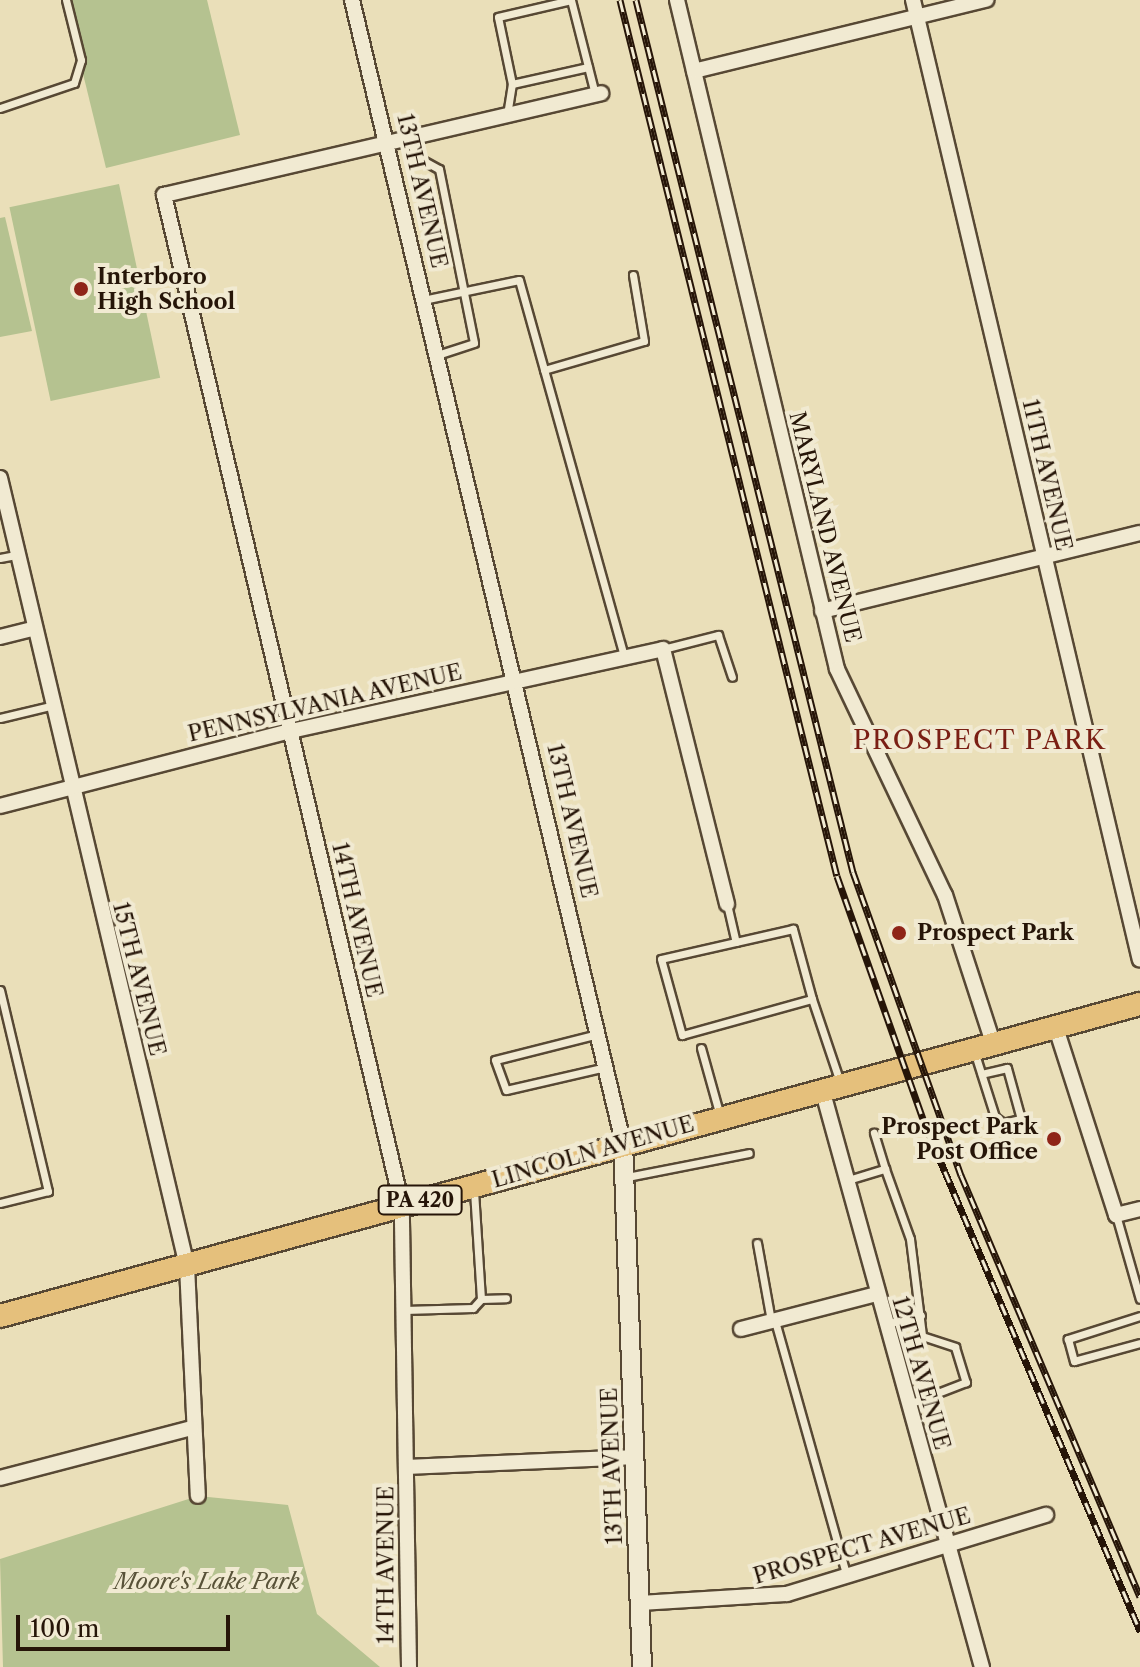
<!DOCTYPE html>
<style>
body{margin:0}
#map{position:relative;width:1140px;height:1667px;overflow:hidden;background:#eadfb9;font-family:"Libre Caslon Text",serif}
div>[style]{position:absolute}
.green>*{inset:0;background:#b5c290;transform-origin:0 0}
.roads{filter:drop-shadow(2px 0 #574834) drop-shadow(-2px 0 #574834) drop-shadow(0 2px #574834) drop-shadow(0 -2px #574834)}
.service>*{height:7px;margin:-3.5px;padding:0 3.5px;transform-origin:3.5px;border-radius:3.5px;background:#f1ead2}
.minor>*{height:14px;margin:-7px;padding:0 7px;transform-origin:7px;border-radius:7px;background:#f1ead2}
.tertiary>*{height:18px;margin:-9px;padding:0 9px;transform-origin:9px;border-radius:9px;background:#f1ead2}
.primary>*{height:22px;margin:-11px;padding:0 11px;transform-origin:11px;border-radius:11px;background:#e5c07c}
.rail>*{height:7px;margin-top:-3.5px;transform-origin:0;background:repeating-linear-gradient(90deg,#f1ead2 0 12px,#261508 0 24px);box-sizing:border-box;border-block:2px solid #261508}
.dots>*{width:22px;height:22px;translate:-50% -50%;box-sizing:border-box;border:4px solid #f1ead2;border-radius:50%}
span{translate:-50% -50%;white-space:nowrap;text-align:center;line-height:1.15;-webkit-text-stroke:8px #f1ead2;paint-order:stroke}
.shield-label span{padding:2px 6px;background:#f1ead2;border:2px solid;border-radius:6px;-webkit-text-stroke-width:0}
.shield-label{font-size:20px;color:#261508;font-weight:700}
.street-label{font-size:22px;color:#261508}
.poi-label{font-size:22px;color:#261508;font-weight:700}
.left{translate:0 -50%;text-align:left}
.right{translate:-100% -50%;text-align:right}
.park-label{font-size:22px;color:#585238;font-style:italic}
.quarter-label{font-size:26px;color:#7a1f14;letter-spacing:2px}
.scale{position:absolute;left:16px;top:1615px;width:214px;height:36px;box-sizing:border-box;border:4px solid #261508;border-top:0;padding-left:10px;font-size:24px;line-height:28px;white-space:nowrap;color:#261508;-webkit-text-stroke:6px #f1ead2;paint-order:stroke}
</style>
<div id="map">
<div class="green">
<div style="clip-path:polygon(65px 0,207px 0,240px 135px,106px 168px)"></div>
<div style="left:119px;top:184px;width:198px;height:112px;rotate:78deg"></div>
<div style="clip-path:polygon(5px 217px,32px 331px,0 337px,0 218px)"></div>
<div style="clip-path:polygon(198px 1496px,288px 1505px,317px 1614px,380px 1667px,3px 1667px,0 1559px)"></div>
</div>
<div class="roads">
<div class="service">
<div style="left:512px;top:84px;width:78px;rotate:-12.6deg"></div>
<div style="left:0;top:108px;width:78px;rotate:-18.7deg"></div>
<div style="left:74px;top:83px;width:24px;rotate:-73deg"></div>
<div style="left:81px;top:60px;width:62px;rotate:-104deg"></div>
<div style="left:507px;top:115px;width:31px;rotate:-81deg"></div>
<div style="left:512px;top:84px;width:68px;rotate:-101.8deg"></div>
<div style="left:498px;top:17px;width:75px;rotate:-13.1deg"></div>
<div style="left:571px;top:0;width:97px;rotate:75.7deg"></div>
<div style="left:408px;top:139px;width:20px;rotate:63deg"></div>
<div style="left:417px;top:157px;width:25px;rotate:29deg"></div>
<div style="left:439px;top:169px;width:177px;rotate:78.6deg"></div>
<div style="left:474px;top:343px;width:40px;rotate:162deg"></div>
<div style="left:423px;top:300px;width:98px;rotate:-11.8deg"></div>
<div style="left:519px;top:280px;width:391px;rotate:74.4deg"></div>
<div style="left:544px;top:370px;width:104px;rotate:-16.2deg"></div>
<div style="left:644px;top:341px;width:67px;rotate:-99.5deg"></div>
<div style="left:0;top:558px;width:16px;rotate:-11deg"></div>
<div style="left:663px;top:649px;width:57px;rotate:-14.3deg"></div>
<div style="left:718px;top:635px;width:44px;rotate:71.6deg"></div>
<div style="left:0;top:718px;width:51px;rotate:-13.5deg"></div>
<div style="left:727px;top:904px;width:39px;rotate:77deg"></div>
<div style="left:0;top:990px;width:207px;rotate:76.6deg"></div>
<div style="left:48px;top:1191px;width:49px;rotate:166deg"></div>
<div style="left:812px;top:999px;width:73px;rotate:-105.2deg"></div>
<div style="left:793px;top:929px;width:135px;rotate:167.2deg"></div>
<div style="left:661px;top:959px;width:79px;rotate:74.6deg"></div>
<div style="left:682px;top:1035px;width:135px;rotate:-15.5deg"></div>
<div style="left:812px;top:999px;width:88px;rotate:71.4deg"></div>
<div style="left:598px;top:1034px;width:106px;rotate:165.8deg"></div>
<div style="left:495px;top:1060px;width:32px;rotate:70deg"></div>
<div style="left:506px;top:1090px;width:103px;rotate:-13deg"></div>
<div style="left:701px;top:1048px;width:71px;rotate:74.4deg"></div>
<div style="left:975px;top:1054px;width:66px;rotate:72.4deg"></div>
<div style="left:995px;top:1117px;width:10px;rotate:37deg"></div>
<div style="left:1003px;top:1123px;width:18px;rotate:-13deg"></div>
<div style="left:1021px;top:1119px;width:53px;rotate:-105.4deg"></div>
<div style="left:1007px;top:1068px;width:26px;rotate:167deg"></div>
<div style="left:885px;top:1169px;width:74px;rotate:70.3deg"></div>
<div style="left:910px;top:1239px;width:98px;rotate:82.9deg"></div>
<div style="left:922px;top:1336px;width:35px;rotate:18deg"></div>
<div style="left:955px;top:1347px;width:37px;rotate:73deg"></div>
<div style="left:966px;top:1382px;width:61px;rotate:158.9deg"></div>
<div style="left:627px;top:1177px;width:124px;rotate:-11.1deg"></div>
<div style="left:848px;top:1180px;width:39px;rotate:-17deg"></div>
<div style="left:885px;top:1169px;width:38px;rotate:-107deg"></div>
<div style="left:1116px;top:1215px;width:87px;rotate:74.1deg"></div>
<div style="left:757px;top:1243px;width:79px;rotate:79.8deg"></div>
<div style="left:481px;top:1299px;width:25px;rotate:-2deg"></div>
<div style="left:404px;top:1310px;width:69px;rotate:-1.7deg"></div>
<div style="left:473px;top:1308px;width:12px;rotate:-48deg"></div>
<div style="left:481px;top:1299px;width:108px;rotate:-93.7deg"></div>
<div style="left:1140px;top:1316px;width:76px;rotate:162.3deg"></div>
<div style="left:1068px;top:1339px;width:23px;rotate:75deg"></div>
<div style="left:1074px;top:1361px;width:68px;rotate:-15.3deg"></div>
<div style="left:775px;top:1321px;width:262px;rotate:74.3deg"></div>
<div style="left:886px;top:1324px;width:36px;rotate:-14deg"></div>
</div>
<div class="minor">
<div style="left:352px;top:0;width:1174px;rotate:76.65deg"></div>
<div style="left:677px;top:0;width:688px;rotate:76.55deg"></div>
<div style="left:837px;top:669px;width:250px;rotate:64.5deg"></div>
<div style="left:945px;top:895px;width:156px;rotate:72deg"></div>
<div style="left:913px;top:0;width:986px;rotate:76.7deg"></div>
<div style="left:694px;top:71px;width:301px;rotate:-13.7deg"></div>
<div style="left:0;top:478px;width:810px;rotate:76.65deg"></div>
<div style="left:187px;top:1266px;width:230px;rotate:87.3deg"></div>
<div style="left:822px;top:611px;width:327px;rotate:-13.8deg"></div>
<div style="left:0;top:637px;width:33px;rotate:-14deg"></div>
<div style="left:0;top:806px;width:301px;rotate:-14.5deg"></div>
<div style="left:291px;top:731px;width:381px;rotate:-12.4deg"></div>
<div style="left:663px;top:649px;width:263px;rotate:75.9deg"></div>
<div style="left:1055px;top:1025px;width:200px;rotate:72.2deg"></div>
<div style="left:1116px;top:1215px;width:25px;rotate:-14deg"></div>
<div style="left:822px;top:1089px;width:600px;rotate:74.53deg"></div>
<div style="left:741px;top:1329px;width:139px;rotate:-14.5deg"></div>
<div style="left:407px;top:1467px;width:229px;rotate:-2.5deg"></div>
<div style="left:0;top:1478px;width:198px;rotate:-14.6deg"></div>
<div style="left:639px;top:1603px;width:148px;rotate:-3.5deg"></div>
<div style="left:787px;top:1594px;width:271px;rotate:-17deg"></div>
<div style="left:409px;top:1667px;width:462px;rotate:-90.9deg"></div>
<div style="left:402px;top:1205px;width:1038px;rotate:-103.26deg"></div>
<div style="left:164px;top:195px;width:449px;rotate:-13.1deg"></div>
</div>
<div class="tertiary">
<div style="left:623px;top:1142px;width:525px;rotate:87.93deg"></div>
</div>
<div class="primary">
<div style="left:0;top:1316px;width:1182px;rotate:-15.31deg"></div>
</div>
</div>
<div class="rail">
<div style="left:620px;top:0;width:902px;rotate:76.09deg"></div>
<div style="left:837px;top:876px;width:266px;rotate:70.5deg"></div>
<div style="left:926px;top:1127px;width:548px;rotate:66.99deg"></div>
<div style="left:636px;top:0;width:899px;rotate:76.03deg"></div>
<div style="left:853px;top:872px;width:322px;rotate:70.4deg"></div>
<div style="left:961px;top:1175px;width:458px;rotate:67deg"></div>
</div>
<div class="dots">
<div style="left:81px;top:289px;background:#8f2418"></div>
<div style="left:899px;top:933px;background:#8f2418"></div>
<div style="left:1054px;top:1139px;background:#8f2418"></div>
</div>
<div class="shield-label">
<span style="left:420px;top:1200px">PA 420</span>
</div>
<div class="street-label">
<span style="left:422px;top:191px;rotate:77deg">13TH AVENUE</span>
<span style="left:1047px;top:475px;rotate:77deg">11TH AVENUE</span>
<span style="left:825px;top:527px;rotate:76deg">MARYLAND AVENUE</span>
<span style="left:325px;top:703px;rotate:-13deg">PENNSYLVANIA AVENUE</span>
<span style="left:572px;top:821px;rotate:77deg">13TH AVENUE</span>
<span style="left:357px;top:920px;rotate:77deg">14TH AVENUE</span>
<span style="left:139px;top:979px;rotate:76deg">15TH AVENUE</span>
<span style="left:593px;top:1152px;rotate:-16deg">LINCOLN AVENUE</span>
<span style="left:921px;top:1373px;rotate:74deg">12TH AVENUE</span>
<span style="left:612px;top:1466px;rotate:-92deg">13TH AVENUE</span>
<span style="left:862px;top:1546px;rotate:-16deg">PROSPECT AVENUE</span>
<span style="left:386px;top:1565px;rotate:-90deg">14TH AVENUE</span>
</div>
<div class="poi-label">
<span class="left" style="left:97px;top:289px">Interboro<br>High School</span>
<span class="left" style="left:917px;top:933px">Prospect Park</span>
<span class="right" style="left:1038px;top:1139px">Prospect Park<br>Post Office</span>
</div>
<div class="park-label">
<span style="left:207px;top:1582px">Moore's Lake Park</span>
</div>
<div class="quarter-label">
<span style="left:980px;top:741px">PROSPECT PARK</span>
</div>
<div class="scale">100 m</div>
</div>
